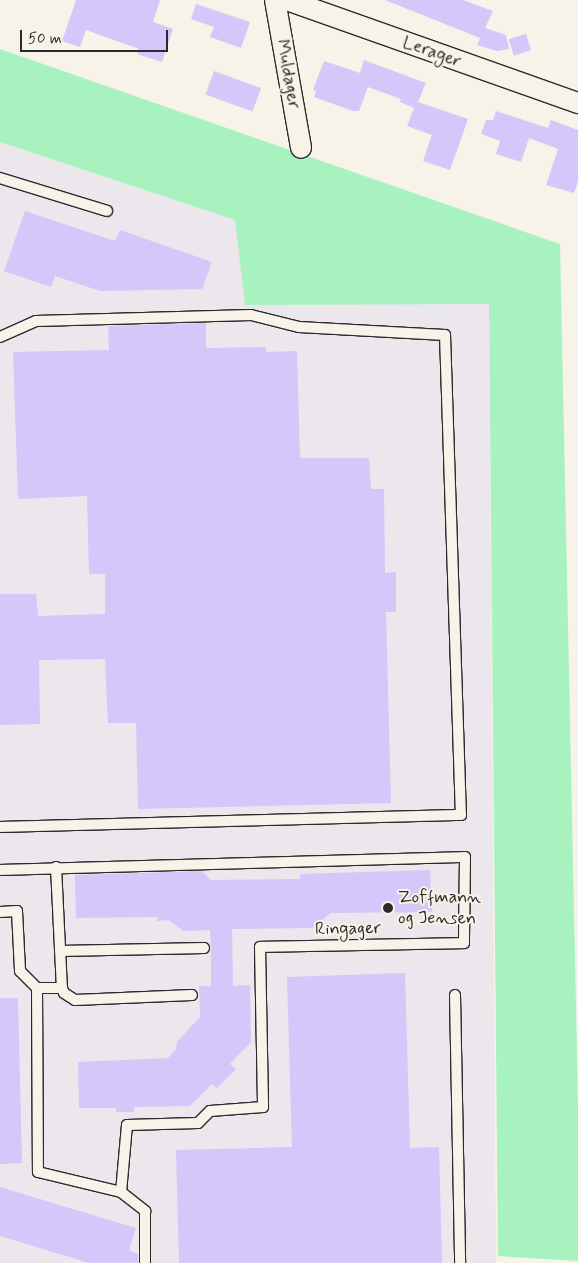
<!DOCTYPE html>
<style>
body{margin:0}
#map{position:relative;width:578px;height:1263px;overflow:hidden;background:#f7f3e8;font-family:Mynerve,sans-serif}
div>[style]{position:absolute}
.built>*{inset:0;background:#ece6ed}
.green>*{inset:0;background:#a8f2c0}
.building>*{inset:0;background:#d4c7f9;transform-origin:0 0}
.roads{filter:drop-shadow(1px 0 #2b2b2b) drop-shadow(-1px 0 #2b2b2b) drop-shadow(0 1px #2b2b2b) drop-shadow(0 -1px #2b2b2b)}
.service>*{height:10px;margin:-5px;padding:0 5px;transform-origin:5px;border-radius:5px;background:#f7f3e8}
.minor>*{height:20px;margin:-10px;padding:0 10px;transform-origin:10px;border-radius:10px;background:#f7f3e8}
.dots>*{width:14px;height:14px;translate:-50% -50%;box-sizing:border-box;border:2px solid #f7f3e8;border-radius:50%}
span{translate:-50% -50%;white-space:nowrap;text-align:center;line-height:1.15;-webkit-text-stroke:4px #f7f3e8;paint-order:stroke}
.street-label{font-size:18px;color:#2b2b2b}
.poi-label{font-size:18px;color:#2b2b2b}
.left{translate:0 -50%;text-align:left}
.scale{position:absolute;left:20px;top:30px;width:148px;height:22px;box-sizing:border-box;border:2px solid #2b2b2b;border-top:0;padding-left:6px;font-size:15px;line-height:18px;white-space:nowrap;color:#2b2b2b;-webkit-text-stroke:4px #f7f3e8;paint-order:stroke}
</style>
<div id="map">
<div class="built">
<div style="clip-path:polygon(0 142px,235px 220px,246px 305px,489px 303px,496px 1263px,0 1263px)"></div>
</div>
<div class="green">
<div style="clip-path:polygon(0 49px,560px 244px,578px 1104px,578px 1261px,498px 1256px,489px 304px,245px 305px,235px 220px,0 142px)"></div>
</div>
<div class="building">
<div style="clip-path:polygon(76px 0,160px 0,153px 22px,173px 29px,162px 62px,137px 54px,139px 49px,86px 30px,80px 47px,62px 41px)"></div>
<div style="clip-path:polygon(385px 0,463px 0,493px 11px,485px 28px,506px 35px,509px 49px,497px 51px,477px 45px,480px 38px)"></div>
<div style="clip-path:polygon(196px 4px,250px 22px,241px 48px,210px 37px,214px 27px,191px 19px)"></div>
<div style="left:526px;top:34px;width:17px;height:18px;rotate:73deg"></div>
<div style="clip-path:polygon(364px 60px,426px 83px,418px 102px,468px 119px,450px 170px,423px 161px,432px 135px,407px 126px,414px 108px,400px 102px,401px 99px,368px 87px,359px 111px,353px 111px,314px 97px,316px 91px,313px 90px,324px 61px,360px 73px)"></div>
<div style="left:214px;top:71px;width:50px;height:25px;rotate:20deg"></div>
<div style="clip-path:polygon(496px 111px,548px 128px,551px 120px,578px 130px,578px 181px,574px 193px,546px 185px,558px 149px,529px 138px,521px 162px,496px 154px,500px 141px,481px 134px,486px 120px,493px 120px)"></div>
<div style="clip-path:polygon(25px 211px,115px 241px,120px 230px,212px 262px,202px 289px,100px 291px,55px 276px,51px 287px,4px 271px)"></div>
<div style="clip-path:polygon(206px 323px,206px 348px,266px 347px,266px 352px,297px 351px,300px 458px,369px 458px,371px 489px,384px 489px,385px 573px,396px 572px,396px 612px,386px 612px,391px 803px,138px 809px,136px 723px,108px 723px,105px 659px,39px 660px,40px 724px,0 725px,0 594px,36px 594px,38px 616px,105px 614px,105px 574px,89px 574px,87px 496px,18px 499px,13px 352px,109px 350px,108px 326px)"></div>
<div style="clip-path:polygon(430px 870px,432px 912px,331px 913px,312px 928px,232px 929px,233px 986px,250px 985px,251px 1042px,230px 1064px,236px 1069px,217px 1088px,212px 1084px,190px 1106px,134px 1107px,134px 1112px,116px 1112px,116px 1108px,79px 1108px,78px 1062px,168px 1058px,176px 1049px,177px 1042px,200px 1017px,199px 986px,211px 986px,211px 948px,210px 930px,184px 931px,168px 920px,157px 921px,157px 917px,76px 918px,75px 875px,202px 871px,211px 880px,300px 879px,300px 874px)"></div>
<div style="clip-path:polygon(405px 973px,410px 1148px,439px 1147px,442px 1263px,179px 1263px,176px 1150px,292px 1147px,287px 977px)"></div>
<div style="clip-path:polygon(0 998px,18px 998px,22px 1163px,0 1164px)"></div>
<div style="clip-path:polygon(0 1187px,136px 1228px,129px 1250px,138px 1254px,138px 1263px,89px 1263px,0 1236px)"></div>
</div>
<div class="roads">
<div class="service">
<div style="left:0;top:178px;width:112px;rotate:17.1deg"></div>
<div style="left:0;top:337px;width:39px;rotate:-24deg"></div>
<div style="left:36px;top:321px;width:215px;rotate:-1.6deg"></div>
<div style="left:251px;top:315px;width:49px;rotate:14deg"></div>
<div style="left:299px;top:327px;width:146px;rotate:3.1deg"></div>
<div style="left:445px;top:335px;width:480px;rotate:88.1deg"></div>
<div style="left:461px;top:815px;width:461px;rotate:178.5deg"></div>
<div style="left:56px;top:867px;width:121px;rotate:87.2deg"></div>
<div style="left:62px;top:988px;width:25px;rotate:180deg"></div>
<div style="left:37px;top:988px;width:184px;rotate:89.7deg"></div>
<div style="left:38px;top:1172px;width:85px;rotate:13.5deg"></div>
<div style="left:121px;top:1192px;width:31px;rotate:38deg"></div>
<div style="left:145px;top:1211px;width:52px;rotate:90deg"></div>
<div style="left:0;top:870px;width:465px;rotate:-1.6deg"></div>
<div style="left:465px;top:857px;width:86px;rotate:90.7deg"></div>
<div style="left:464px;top:943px;width:204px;rotate:178.9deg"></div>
<div style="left:260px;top:947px;width:160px;rotate:88.9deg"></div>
<div style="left:263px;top:1107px;width:53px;rotate:175.7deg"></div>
<div style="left:210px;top:1111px;width:17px;rotate:135deg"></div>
<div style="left:198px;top:1123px;width:71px;rotate:178.4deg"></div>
<div style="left:127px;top:1125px;width:67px;rotate:95.1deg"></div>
<div style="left:0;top:912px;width:17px;rotate:-3deg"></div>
<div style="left:17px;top:911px;width:60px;rotate:87.1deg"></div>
<div style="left:20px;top:971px;width:24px;rotate:45deg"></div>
<div style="left:60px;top:951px;width:144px;rotate:-1.2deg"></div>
<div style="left:62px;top:988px;width:5px;rotate:68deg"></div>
<div style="left:64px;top:993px;width:13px;rotate:32deg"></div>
<div style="left:75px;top:1000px;width:117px;rotate:-2.4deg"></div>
<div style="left:455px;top:995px;width:268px;rotate:88.9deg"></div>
</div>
<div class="minor">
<div style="left:275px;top:0;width:150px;rotate:80deg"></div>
<div style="left:287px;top:0;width:309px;rotate:19.5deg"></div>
</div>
</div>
<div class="dots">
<div style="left:388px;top:908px;background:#2b2b2b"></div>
</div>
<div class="street-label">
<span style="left:432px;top:52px;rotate:20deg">Lerager</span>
<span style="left:288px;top:74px;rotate:80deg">Muldager</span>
<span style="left:348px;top:929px;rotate:-1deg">Ringager</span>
</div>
<div class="poi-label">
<span class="left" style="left:398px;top:908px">Zoffmann<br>og Jensen</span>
</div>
<div class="scale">50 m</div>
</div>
